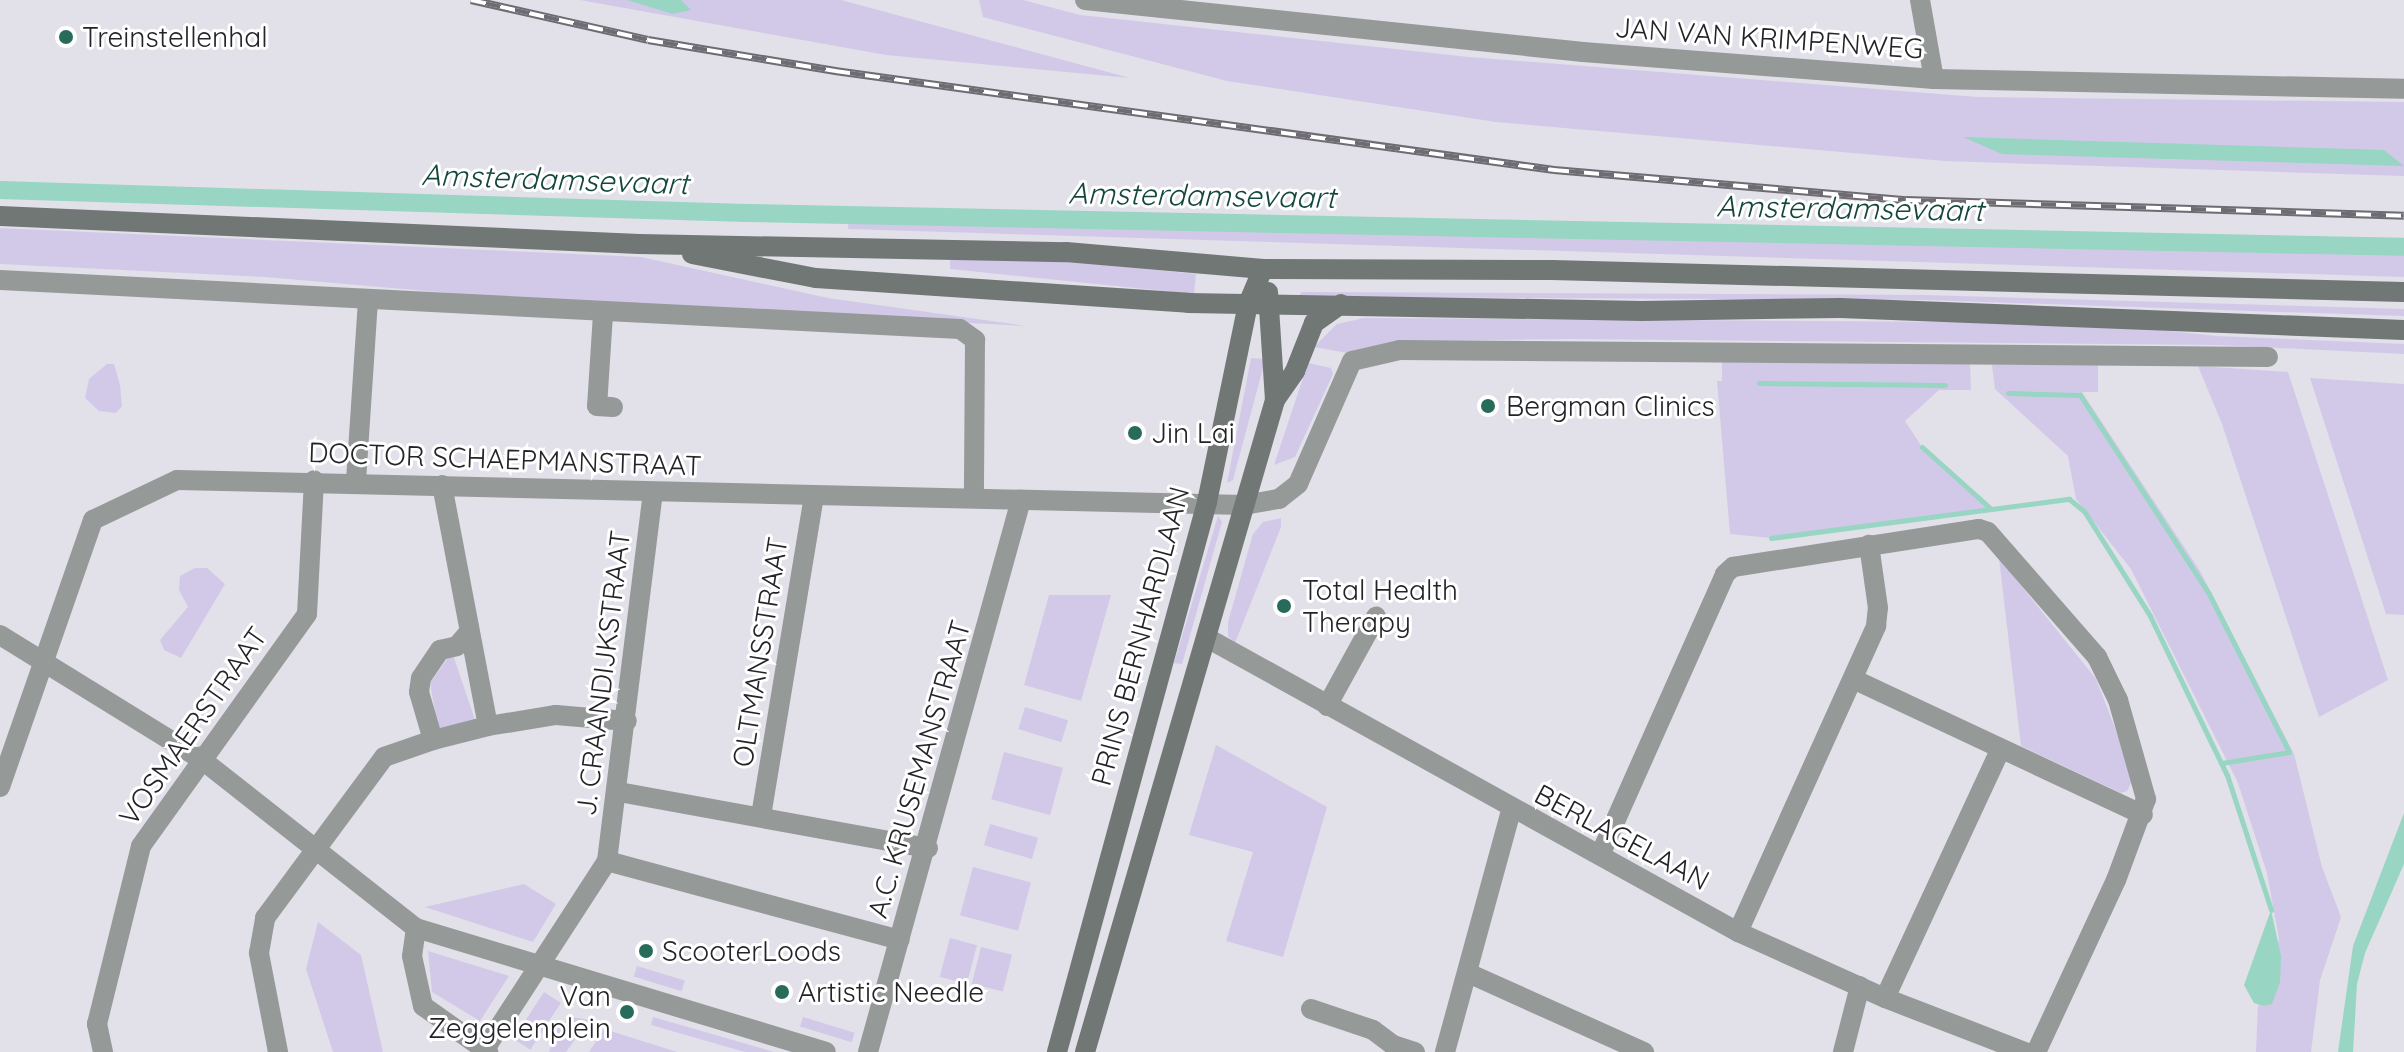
<!DOCTYPE html>
<style>
body{margin:0}
#map{position:relative;width:2404px;height:1052px;overflow:hidden;background:#e2e0e9;font-family:Quicksand,sans-serif}
div>[style]{position:absolute}
.green>*{inset:0;background:#d2c9e9;transform-origin:0 0}
.water>*{inset:0;background:#98d5c2}
.stream>*{height:5px;margin:-2.5px;padding:0 2.5px;transform-origin:2.5px;border-radius:2.5px;background:#98d5c2}
.canal>*{height:18px;margin:-9px;padding:0 9px;transform-origin:9px;border-radius:9px;background:#98d5c2}
.minor>*{height:20px;margin:-10px;padding:0 10px;transform-origin:10px;border-radius:10px;background:#959998}
.tertiary>*{height:20px;margin:-10px;padding:0 10px;transform-origin:10px;border-radius:10px;background:#959998}
.secondary>*{height:20px;margin:-10px;padding:0 10px;transform-origin:10px;border-radius:10px;background:#707775}
.rail>*{height:8px;margin-top:-4px;transform-origin:0;background:repeating-linear-gradient(90deg,#fff 0 15px,#6e6c72 0 30px);box-sizing:border-box;border-block:2px solid #6e6c72}
.dots>*{width:22px;height:22px;translate:-50% -50%;box-sizing:border-box;border:4px solid #fff;border-radius:50%}
span{translate:-50% -50%;white-space:nowrap;text-align:center;line-height:1.15;-webkit-text-stroke:6px #fff;paint-order:stroke}
.poi-label{font-size:28px;color:#242327}
.left{translate:0 -50%;text-align:left}
.right{translate:-100% -50%;text-align:right}
.street-label{font-size:28px;color:#242327}
.water-label{font-size:30px;color:#14473b;font-style:italic}
</style>
<div id="map">
<div class="green">
<div style="clip-path:polygon(580px 0,841px 0,1130px 78px,886px 55px)"></div>
<div style="clip-path:polygon(979px 0,1023px 0,1080px 15px,1469px 57px,1977px 97px,2404px 102px,2404px 176px,1945px 161px,1496px 122px,1227px 81px,983px 17px)"></div>
<div style="clip-path:polygon(849px 211px,2404px 251px,2404px 277px,848px 229px)"></div>
<div style="clip-path:polygon(0 228px,641px 257px,828px 298px,1026px 326px,543px 301px,265px 277px,0 264px)"></div>
<div style="clip-path:polygon(950px 258px,1065px 261px,1196px 274px,1194px 294px,950px 269px)"></div>
<div style="clip-path:polygon(1302px 292px,1925px 295px,2404px 309px,2404px 316px,1925px 300px,1297px 297px)"></div>
<div style="clip-path:polygon(1364px 318px,2092px 323px,2217px 336px,2404px 344px,2404px 354px,2217px 345px,1573px 339px,1412px 341px,1353px 354px,1314px 347px,1337px 324px)"></div>
<div style="clip-path:polygon(1251px 358px,1264px 359px,1263px 368px,1233px 480px,1227px 483px)"></div>
<div style="clip-path:polygon(1722px 362px,1970px 364px,1971px 390px,1939px 390px,1905px 421px,1922px 447px,1991px 509px,1771px 538px,1730px 534px,1717px 381px,1722px 381px)"></div>
<div style="clip-path:polygon(1308px 363px,1331px 368px,1333px 374px,1295px 457px,1274px 465px)"></div>
<div style="clip-path:polygon(107px 364px,114px 364px,120px 385px,122px 406px,116px 413px,99px 411px,85px 398px,89px 379px)"></div>
<div style="clip-path:polygon(1992px 365px,2098px 365px,2098px 392px,2082px 392px,2200px 571px,2294px 754px,2322px 867px,2341px 917px,2320px 980px,2311px 1052px,2256px 1052px,2258px 1005px,2263px 1006px,2279px 939px,2267px 873px,2238px 783px,2131px 569px,2076px 499px,2068px 456px,1995px 389px)"></div>
<div style="clip-path:polygon(2198px 366px,2288px 372px,2388px 680px,2319px 717px,2222px 424px)"></div>
<div style="clip-path:polygon(2310px 378px,2404px 384px,2404px 615px,2386px 614px)"></div>
<div style="clip-path:polygon(1218px 516px,1222px 522px,1182px 664px,1174px 663px)"></div>
<div style="clip-path:polygon(1281px 518px,1281px 527px,1235px 643px,1228px 636px,1228px 622px,1253px 534px,1263px 522px)"></div>
<div style="clip-path:polygon(1999px 558px,2096px 679px,2134px 777px,2127px 791px,2121px 793px,2021px 746px)"></div>
<div style="clip-path:polygon(195px 568px,207px 568px,225px 584px,181px 658px,164px 650px,160px 640px,188px 607px,179px 590px,180px 576px)"></div>
<div style="clip-path:polygon(1049px 595px,1111px 595px,1081px 701px,1024px 685px)"></div>
<div style="clip-path:polygon(452px 652px,475px 720px,438px 729px,430px 683px)"></div>
<div style="left:1025px;top:707px;width:45px;height:23px;rotate:17deg"></div>
<div style="clip-path:polygon(1216px 745px,1327px 807px,1283px 957px,1226px 941px,1253px 852px,1189px 835px)"></div>
<div style="left:1004px;top:752px;width:61px;height:49px;rotate:15deg"></div>
<div style="left:990px;top:824px;width:50px;height:22px;rotate:16deg"></div>
<div style="left:973px;top:867px;width:60px;height:50px;rotate:15deg"></div>
<div style="clip-path:polygon(524px 884px,556px 904px,533px 942px,425px 907px)"></div>
<div style="clip-path:polygon(318px 922px,361px 955px,383px 1052px,333px 1052px,306px 969px)"></div>
<div style="left:950px;top:938px;width:28px;height:40px;rotate:15deg"></div>
<div style="left:981px;top:947px;width:32px;height:38px;rotate:14deg"></div>
<div style="clip-path:polygon(428px 951px,509px 976px,480px 1021px,432px 992px)"></div>
<div style="left:637px;top:966px;width:50px;height:11px;rotate:17deg"></div>
<div style="left:544px;top:992px;width:20px;height:56px;rotate:33deg"></div>
<div style="clip-path:polygon(572px 1017px,589px 1020px,566px 1052px,549px 1052px,557px 1027px)"></div>
<div style="clip-path:polygon(653px 1017px,774px 1052px,745px 1052px,651px 1025px)"></div>
<div style="left:803px;top:1017px;width:54px;height:10px;rotate:17deg"></div>
<div style="clip-path:polygon(604px 1029px,677px 1052px,589px 1052px)"></div>
</div>
<div class="water">
<div style="clip-path:polygon(627px 0,681px 0,691px 10px,673px 14px)"></div>
<div style="clip-path:polygon(1963px 137px,2384px 150px,2404px 166px,2002px 154px)"></div>
<div style="clip-path:polygon(2404px 813px,2404px 864px,2365px 953px,2357px 984px,2353px 1052px,2338px 1052px,2353px 946px)"></div>
<div style="clip-path:polygon(2271px 910px,2281px 956px,2280px 982px,2272px 1004px,2263px 1006px,2254px 1003px,2244px 985px)"></div>
</div>
<div class="stream">
<div style="left:1759px;top:383px;width:186px;rotate:0.6deg"></div>
<div style="left:2008px;top:393px;width:72px;rotate:1.6deg"></div>
<div style="left:2080px;top:395px;width:237px;rotate:57deg"></div>
<div style="left:2209px;top:594px;width:177px;rotate:63.1deg"></div>
<div style="left:2289px;top:752px;width:68px;rotate:170.7deg"></div>
<div style="left:1922px;top:447px;width:93px;rotate:41.9deg"></div>
<div style="left:1771px;top:538px;width:301px;rotate:-7.5deg"></div>
<div style="left:2069px;top:499px;width:19px;rotate:39deg"></div>
<div style="left:2084px;top:511px;width:124px;rotate:57.8deg"></div>
<div style="left:2150px;top:616px;width:177px;rotate:64.2deg"></div>
<div style="left:2227px;top:775px;width:142px;rotate:71.9deg"></div>
</div>
<div class="canal">
<div style="left:0;top:190px;width:746px;rotate:1.77deg"></div>
<div style="left:746px;top:213px;width:1658px;rotate:1.17deg"></div>
</div>
<div class="minor">
<div style="left:1085px;top:0;width:501px;rotate:5.96deg"></div>
<div style="left:1583px;top:52px;width:352px;rotate:4.4deg"></div>
<div style="left:1934px;top:79px;width:470px;rotate:1.2deg"></div>
<div style="left:1920px;top:0;width:80px;rotate:80deg"></div>
<div style="left:0;top:280px;width:961px;rotate:2.92deg"></div>
<div style="left:960px;top:329px;width:19px;rotate:36deg"></div>
<div style="left:975px;top:340px;width:157px;rotate:90.4deg"></div>
<div style="left:603px;top:314px;width:92px;rotate:93.7deg"></div>
<div style="left:597px;top:406px;width:16px;rotate:4deg"></div>
<div style="left:356px;top:481px;width:182px;rotate:-86.2deg"></div>
<div style="left:442px;top:485px;width:245px;rotate:79.2deg"></div>
<div style="left:488px;top:726px;width:57px;rotate:165.7deg"></div>
<div style="left:433px;top:740px;width:50px;rotate:-106.3deg"></div>
<div style="left:419px;top:692px;width:14px;rotate:-82deg"></div>
<div style="left:421px;top:678px;width:34px;rotate:-56deg"></div>
<div style="left:440px;top:650px;width:17px;rotate:-13deg"></div>
<div style="left:457px;top:646px;width:18px;rotate:-49deg"></div>
<div style="left:1209px;top:639px;width:605px;rotate:28.98deg"></div>
<div style="left:1738px;top:932px;width:161px;rotate:24.2deg"></div>
<div style="left:1885px;top:998px;width:150px;rotate:21.1deg"></div>
<div style="left:1853px;top:679px;width:320px;rotate:25.1deg"></div>
<div style="left:1327px;top:706px;width:102px;rotate:-61.2deg"></div>
<div style="left:488px;top:726px;width:69px;rotate:-9.2deg"></div>
<div style="left:556px;top:715px;width:71px;rotate:4.8deg"></div>
<div style="left:0;top:787px;width:283px;rotate:-70.8deg"></div>
<div style="left:93px;top:520px;width:93px;rotate:-25.5deg"></div>
<div style="left:177px;top:480px;width:1067px;rotate:1.34deg"></div>
<div style="left:1244px;top:505px;width:36px;rotate:-10deg"></div>
<div style="left:1279px;top:499px;width:24px;rotate:-38deg"></div>
<div style="left:1298px;top:484px;width:134px;rotate:-66.3deg"></div>
<div style="left:1352px;top:361px;width:49px;rotate:-12.9deg"></div>
<div style="left:1400px;top:350px;width:868px;rotate:0.46deg"></div>
<div style="left:619px;top:792px;width:314px;rotate:10.3deg"></div>
<div style="left:761px;top:816px;width:324px;rotate:-80.6deg"></div>
<div style="left:1601px;top:853px;width:305px;rotate:-66deg"></div>
<div style="left:1725px;top:574px;width:11px;rotate:-41deg"></div>
<div style="left:1733px;top:567px;width:249px;rotate:-8.8deg"></div>
<div style="left:1979px;top:529px;width:9px;rotate:18deg"></div>
<div style="left:1988px;top:532px;width:166px;rotate:48.9deg"></div>
<div style="left:2097px;top:657px;width:48px;rotate:64deg"></div>
<div style="left:2118px;top:700px;width:103px;rotate:74.2deg"></div>
<div style="left:2146px;top:799px;width:86px;rotate:110.3deg"></div>
<div style="left:2116px;top:880px;width:190px;rotate:114.9deg"></div>
<div style="left:607px;top:861px;width:371px;rotate:-82.9deg"></div>
<div style="left:416px;top:928px;width:28px;rotate:98deg"></div>
<div style="left:412px;top:956px;width:51px;rotate:77.6deg"></div>
<div style="left:423px;top:1006px;width:80px;rotate:35.3deg"></div>
<div style="left:1738px;top:932px;width:336px;rotate:-65.7deg"></div>
<div style="left:1876px;top:626px;width:18px;rotate:-84deg"></div>
<div style="left:1878px;top:608px;width:64px;rotate:-98.1deg"></div>
<div style="left:1468px;top:973px;width:193px;rotate:24.2deg"></div>
<div style="left:1885px;top:998px;width:273px;rotate:-65.1deg"></div>
<div style="left:1311px;top:1009px;width:65px;rotate:18.7deg"></div>
<div style="left:1373px;top:1030px;width:25px;rotate:37deg"></div>
<div style="left:1393px;top:1045px;width:23px;rotate:18deg"></div>
<div style="left:103px;top:1052px;width:29px;rotate:-102deg"></div>
<div style="left:97px;top:1024px;width:183px;rotate:-76.1deg"></div>
<div style="left:141px;top:846px;width:285px;rotate:-54.4deg"></div>
<div style="left:307px;top:614px;width:134px;rotate:-87deg"></div>
<div style="left:278px;top:1052px;width:101px;rotate:-100.9deg"></div>
<div style="left:259px;top:953px;width:36px;rotate:-80deg"></div>
<div style="left:265px;top:918px;width:200px;rotate:-53.5deg"></div>
<div style="left:384px;top:757px;width:52px;rotate:-19.1deg"></div>
<div style="left:483px;top:1052px;width:228px;rotate:-57deg"></div>
<div style="left:607px;top:861px;width:303px;rotate:15.1deg"></div>
<div style="left:868px;top:1052px;width:573px;rotate:-74.51deg"></div>
<div style="left:1445px;top:1052px;width:251px;rotate:-74.7deg"></div>
<div style="left:1843px;top:1052px;width:68px;rotate:-75.6deg"></div>
</div>
<div class="tertiary">
<div style="left:0;top:635px;width:236px;rotate:31.7deg"></div>
<div style="left:201px;top:759px;width:273px;rotate:38.2deg"></div>
<div style="left:416px;top:928px;width:428px;rotate:16.8deg"></div>
</div>
<div class="secondary">
<div style="left:0;top:216px;width:640px;rotate:2.51deg"></div>
<div style="left:639px;top:244px;width:427px;rotate:1.1deg"></div>
<div style="left:1066px;top:252px;width:198px;rotate:4.9deg"></div>
<div style="left:1263px;top:269px;width:289px;rotate:0.2deg"></div>
<div style="left:1552px;top:270px;width:852px;rotate:1.48deg"></div>
<div style="left:692px;top:254px;width:126px;rotate:11deg"></div>
<div style="left:816px;top:278px;width:373px;rotate:3.8deg"></div>
<div style="left:1188px;top:303px;width:454px;rotate:1deg"></div>
<div style="left:1642px;top:311px;width:198px;rotate:-0.9deg"></div>
<div style="left:1840px;top:308px;width:564px;rotate:2.23deg"></div>
<div style="left:1268px;top:292px;width:108px;rotate:86.3deg"></div>
<div style="left:1057px;top:1052px;width:570px;rotate:-74.74deg"></div>
<div style="left:1207px;top:502px;width:202px;rotate:-78.3deg"></div>
<div style="left:1248px;top:304px;width:38px;rotate:-67deg"></div>
<div style="left:1085px;top:1052px;width:679px;rotate:-73.75deg"></div>
<div style="left:1275px;top:400px;width:35px;rotate:-55deg"></div>
<div style="left:1295px;top:371px;width:52px;rotate:-68.4deg"></div>
<div style="left:1314px;top:323px;width:33px;rotate:-35deg"></div>
</div>
<div class="rail">
<div style="left:471px;top:0;width:181px;rotate:12.7deg"></div>
<div style="left:648px;top:40px;width:190px;rotate:9.4deg"></div>
<div style="left:835px;top:71px;width:726px;rotate:7.84deg"></div>
<div style="left:1554px;top:170px;width:353px;rotate:4.9deg"></div>
<div style="left:1906px;top:200px;width:498px;rotate:1.8deg"></div>
</div>
<div class="dots">
<div style="left:66px;top:37px;background:#296b5b"></div>
<div style="left:1488px;top:406px;background:#296b5b"></div>
<div style="left:1135px;top:433px;background:#296b5b"></div>
<div style="left:1284px;top:606px;background:#296b5b"></div>
<div style="left:646px;top:951px;background:#296b5b"></div>
<div style="left:782px;top:992px;background:#296b5b"></div>
<div style="left:627px;top:1012px;background:#296b5b"></div>
</div>
<div class="poi-label">
<span class="left" style="left:82px;top:37px">Treinstellenhal</span>
<span class="left" style="left:1506px;top:406px">Bergman Clinics</span>
<span class="left" style="left:1151px;top:433px">Jin Lai</span>
<span class="left" style="left:1302px;top:606px">Total Health<br>Therapy</span>
<span class="left" style="left:662px;top:951px">ScooterLoods</span>
<span class="left" style="left:798px;top:992px">Artistic Needle</span>
<span class="right" style="left:611px;top:1012px">Van<br>Zeggelenplein</span>
</div>
<div class="street-label">
<span style="left:1769px;top:38px;rotate:4deg">JAN VAN KRIMPENWEG</span>
<span style="left:505px;top:459px;rotate:2deg">DOCTOR SCHAEPMANSTRAAT</span>
<span style="left:1140px;top:636px;rotate:-75deg">PRINS BERNHARDLAAN</span>
<span style="left:760px;top:652px;rotate:-81deg">OLTMANSSTRAAT</span>
<span style="left:603px;top:673px;rotate:-83deg">J. CRAANDIJKSTRAAT</span>
<span style="left:193px;top:726px;rotate:-55deg">VOSMAERSTRAAT</span>
<span style="left:919px;top:769px;rotate:-74deg">A.C. KRUSEMANSTRAAT</span>
<span style="left:1622px;top:837px;rotate:28deg">BERLAGELAAN</span>
</div>
<div class="water-label">
<span style="left:555px;top:179px;rotate:2deg">Amsterdamsevaart</span>
<span style="left:1202px;top:195px;rotate:1deg">Amsterdamsevaart</span>
<span style="left:1850px;top:208px;rotate:1deg">Amsterdamsevaart</span>
</div>
</div>
